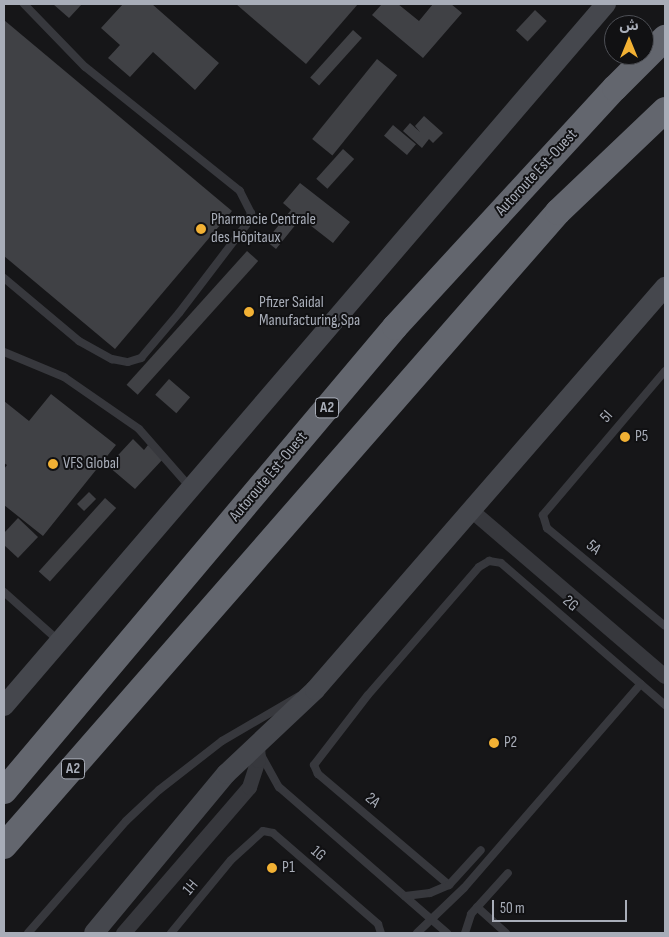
<!DOCTYPE html>
<meta charset="utf-8">
<style>
body{margin:0}
#map{position:relative;width:669px;height:937px;overflow:hidden;background:#161618;font-family:"Sofia Sans Condensed","Noto Sans Arabic",sans-serif}
div>[style]{position:absolute}
.building>*{inset:0;background:#404145;transform-origin:0 0}
.lane>*{height:8px;margin:-4px;padding:0 4px;transform-origin:4px;border-radius:4px;background:#37383d}
.street>*{height:15px;margin:-7.5px;padding:0 7.5px;transform-origin:7.5px;border-radius:7.5px;background:#37383d}
.secondary>*{height:20px;margin:-10px;padding:0 10px;transform-origin:10px;border-radius:10px;background:#45474d}
.highway>*{height:26px;margin:-13px;padding:0 13px;transform-origin:13px;border-radius:13px;background:#63666e}
.dots>*{width:14px;height:14px;translate:-50% -50%;box-sizing:border-box;border:2px solid #111113;border-radius:50%}
span{translate:-50% -50%;white-space:nowrap;text-align:center;line-height:1.15;-webkit-text-stroke:4px #111113;paint-order:stroke}
.shield-label span{padding:1px 4px;background:#111113;border:1px solid;border-radius:4px;-webkit-text-stroke-width:0}
.shield-label{font-size:15px;color:#a8adb8;font-weight:700}
.street-label{font-size:16px;color:#a8adb8}
.poi-label{font-size:16px;color:#a8adb8}
.left{translate:0 -50%;text-align:left}
.frame{position:absolute;inset:0;border:5px solid #a8adb8;pointer-events:none}
.north{position:absolute;left:604px;top:15px;width:50px;height:50px;box-sizing:border-box;background:#111113;border:1px solid #4d4f55;border-radius:50%;rotate:0deg;font-size:14px;font-weight:700;line-height:20px;text-align:center;color:#a8adb8}
.north::after{content:'';display:block;margin:auto;width:18px;height:22px;background:#f2b134;clip-path:polygon(50% 0,100% 100%,50% 72%,0 100%)}
.scale{position:absolute;left:492px;top:900px;width:135px;height:22px;box-sizing:border-box;border:2px solid #a8adb8;border-top:0;padding-left:6px;font-size:15px;line-height:18px;white-space:nowrap;color:#a8adb8;-webkit-text-stroke:4px #111113;paint-order:stroke}
</style>
<div id="map">
<div class="building">
<div style="clip-path:polygon(53px 4px,82px 4px,69px 18px)"></div>
<div style="clip-path:polygon(123px 4px,152px 4px,219px 63px,195px 90px,153px 52px,130px 77px,108px 58px,120px 45px,101px 28px)"></div>
<div style="clip-path:polygon(236px 4px,358px 4px,306px 64px)"></div>
<div style="clip-path:polygon(382px 4px,398px 4px,419px 21px,433px 4px,451px 4px,462px 13px,423px 58px,372px 15px)"></div>
<div style="left:535px;top:10px;width:16px;height:28px;rotate:43deg"></div>
<div style="clip-path:polygon(4px 20px,232px 211px,115px 349px,4px 256px)"></div>
<div style="left:353px;top:30px;width:12px;height:64px;rotate:42deg"></div>
<div style="left:377px;top:59px;width:26px;height:103px;rotate:39deg"></div>
<div style="clip-path:polygon(424px 116px,443px 133px,433px 143px,429px 139px,422px 148px,403px 131px,410px 123px,420px 132px,415px 126px)"></div>
<div style="left:393px;top:125px;width:30px;height:14px;rotate:40deg"></div>
<div style="left:343px;top:149px;width:15px;height:40px;rotate:42deg"></div>
<div style="clip-path:polygon(300px 183px,350px 222px,333px 243px,301px 218px,276px 249px,266px 241px,291px 210px,283px 203px)"></div>
<div style="left:247px;top:251px;width:15px;height:180px;rotate:42deg"></div>
<div style="left:169px;top:379px;width:28px;height:21px;rotate:41deg"></div>
<div style="clip-path:polygon(51px 394px,116px 445px,43px 536px,4px 505px,4px 469px,7px 465px,4px 463px,4px 401px,29px 421px)"></div>
<div style="clip-path:polygon(133px 439px,144px 450px,148px 445px,163px 459px,135px 489px,108px 466px)"></div>
<div style="left:89px;top:492px;width:10px;height:17px;rotate:45deg"></div>
<div style="left:105px;top:498px;width:15px;height:99px;rotate:42deg"></div>
<div style="clip-path:polygon(18px 518px,38px 537px,18px 558px,4px 545px,4px 533px)"></div>
</div>
<div class="lane">
<div style="left:4px;top:278px;width:98px;rotate:40deg"></div>
<div style="left:79px;top:341px;width:38px;rotate:29deg"></div>
<div style="left:112px;top:359px;width:16px;rotate:11deg"></div>
<div style="left:128px;top:362px;width:14px;rotate:-17deg"></div>
<div style="left:141px;top:358px;width:59px;rotate:-49.8deg"></div>
<div style="left:179px;top:313px;width:111px;rotate:-52.7deg"></div>
<div style="left:246px;top:225px;width:13px;rotate:-67deg"></div>
<div style="left:251px;top:213px;width:25px;rotate:-117deg"></div>
<div style="left:240px;top:191px;width:198px;rotate:-141.3deg"></div>
<div style="left:85px;top:67px;width:88px;rotate:-134.1deg"></div>
<div style="left:4px;top:352px;width:65px;rotate:22.6deg"></div>
<div style="left:64px;top:377px;width:91px;rotate:34.7deg"></div>
<div style="left:139px;top:429px;width:77px;rotate:48.7deg"></div>
<div style="left:665px;top:371px;width:189px;rotate:130.3deg"></div>
<div style="left:543px;top:515px;width:14px;rotate:73deg"></div>
<div style="left:547px;top:528px;width:153px;rotate:39.7deg"></div>
<div style="left:4px;top:592px;width:74px;rotate:41.7deg"></div>
<div style="left:261px;top:755px;width:37px;rotate:61deg"></div>
<div style="left:279px;top:787px;width:223px;rotate:41deg"></div>
<div style="left:449px;top:885px;width:172px;rotate:-139.7deg"></div>
<div style="left:318px;top:774px;width:10px;rotate:-114deg"></div>
<div style="left:314px;top:765px;width:88px;rotate:-52.4deg"></div>
<div style="left:368px;top:695px;width:169px;rotate:-49.1deg"></div>
<div style="left:479px;top:567px;width:12px;rotate:-31deg"></div>
<div style="left:489px;top:561px;width:12px;rotate:9deg"></div>
<div style="left:501px;top:563px;width:217px;rotate:40.9deg"></div>
<div style="left:405px;top:896px;width:25px;rotate:-7deg"></div>
<div style="left:430px;top:893px;width:21px;rotate:-23deg"></div>
<div style="left:449px;top:885px;width:47px;rotate:-47.6deg"></div>
<div style="left:477px;top:907px;width:39px;rotate:42deg"></div>
<div style="left:28px;top:933px;width:149px;rotate:-48.8deg"></div>
<div style="left:126px;top:821px;width:45px;rotate:-43.2deg"></div>
<div style="left:159px;top:790px;width:80px;rotate:-37.9deg"></div>
<div style="left:222px;top:741px;width:89px;rotate:-30.3deg"></div>
<div style="left:171px;top:933px;width:94px;rotate:-50.6deg"></div>
<div style="left:231px;top:860px;width:43px;rotate:-42.2deg"></div>
<div style="left:263px;top:831px;width:10px;rotate:11deg"></div>
<div style="left:273px;top:833px;width:139px;rotate:40.9deg"></div>
<div style="left:378px;top:924px;width:9px;rotate:72deg"></div>
<div style="left:417px;top:933px;width:65px;rotate:-43.8deg"></div>
<div style="left:464px;top:888px;width:270px;rotate:-49.1deg"></div>
<div style="left:465px;top:933px;width:20px;rotate:-72deg"></div>
<div style="left:471px;top:914px;width:55px;rotate:-47.9deg"></div>
</div>
<div class="street">
<div style="left:471px;top:510px;width:255px;rotate:40.6deg"></div>
<div style="left:123px;top:933px;width:193px;rotate:-49.2deg"></div>
<div style="left:249px;top:787px;width:28px;rotate:-72deg"></div>
<div style="left:258px;top:760px;width:14px;rotate:-94deg"></div>
</div>
<div class="secondary">
<div style="left:4px;top:706px;width:925px;rotate:-49.39deg"></div>
<div style="left:94px;top:933px;width:207px;rotate:-50.3deg"></div>
<div style="left:226px;top:774px;width:122px;rotate:-43.3deg"></div>
<div style="left:315px;top:690px;width:534px;rotate:-49.03deg"></div>
</div>
<div class="highway">
<div style="left:4px;top:791px;width:607px;rotate:-49.88deg"></div>
<div style="left:395px;top:327px;width:325px;rotate:-47.4deg"></div>
<div style="left:615px;top:88px;width:71px;rotate:-45deg"></div>
<div style="left:4px;top:846px;width:842px;rotate:-48.85deg"></div>
<div style="left:558px;top:212px;width:148px;rotate:-43.6deg"></div>
</div>
<div class="dots">
<div style="left:201px;top:229px;background:#f2b134"></div>
<div style="left:249px;top:312px;background:#f2b134"></div>
<div style="left:625px;top:437px;background:#f2b134"></div>
<div style="left:53px;top:464px;background:#f2b134"></div>
<div style="left:494px;top:743px;background:#f2b134"></div>
<div style="left:272px;top:868px;background:#f2b134"></div>
</div>
<div class="shield-label">
<span style="left:327px;top:408px">A2</span>
<span style="left:73px;top:769px">A2</span>
</div>
<div class="street-label">
<span style="left:537px;top:173px;rotate:-47deg">Autoroute Est-Ouest</span>
<span style="left:607px;top:417px;rotate:-49deg">5I</span>
<span style="left:269px;top:477px;rotate:-50deg">Autoroute Est-Ouest</span>
<span style="left:593px;top:548px;rotate:40deg">5A</span>
<span style="left:570px;top:604px;rotate:41deg">2G</span>
<span style="left:372px;top:801px;rotate:40deg">2A</span>
<span style="left:318px;top:854px;rotate:41deg">1G</span>
<span style="left:191px;top:888px;rotate:-50deg">1H</span>
</div>
<div class="poi-label">
<span class="left" style="left:211px;top:229px">Pharmacie Centrale<br>des Hôpitaux</span>
<span class="left" style="left:259px;top:312px">Pfizer Saidal<br>Manufacturing,Spa</span>
<span class="left" style="left:635px;top:437px">P5</span>
<span class="left" style="left:63px;top:464px">VFS Global</span>
<span class="left" style="left:504px;top:743px">P2</span>
<span class="left" style="left:282px;top:868px">P1</span>
</div>
<div class="frame"></div>
<div class="north">ش</div>
<div class="scale">50 m</div>
</div>
